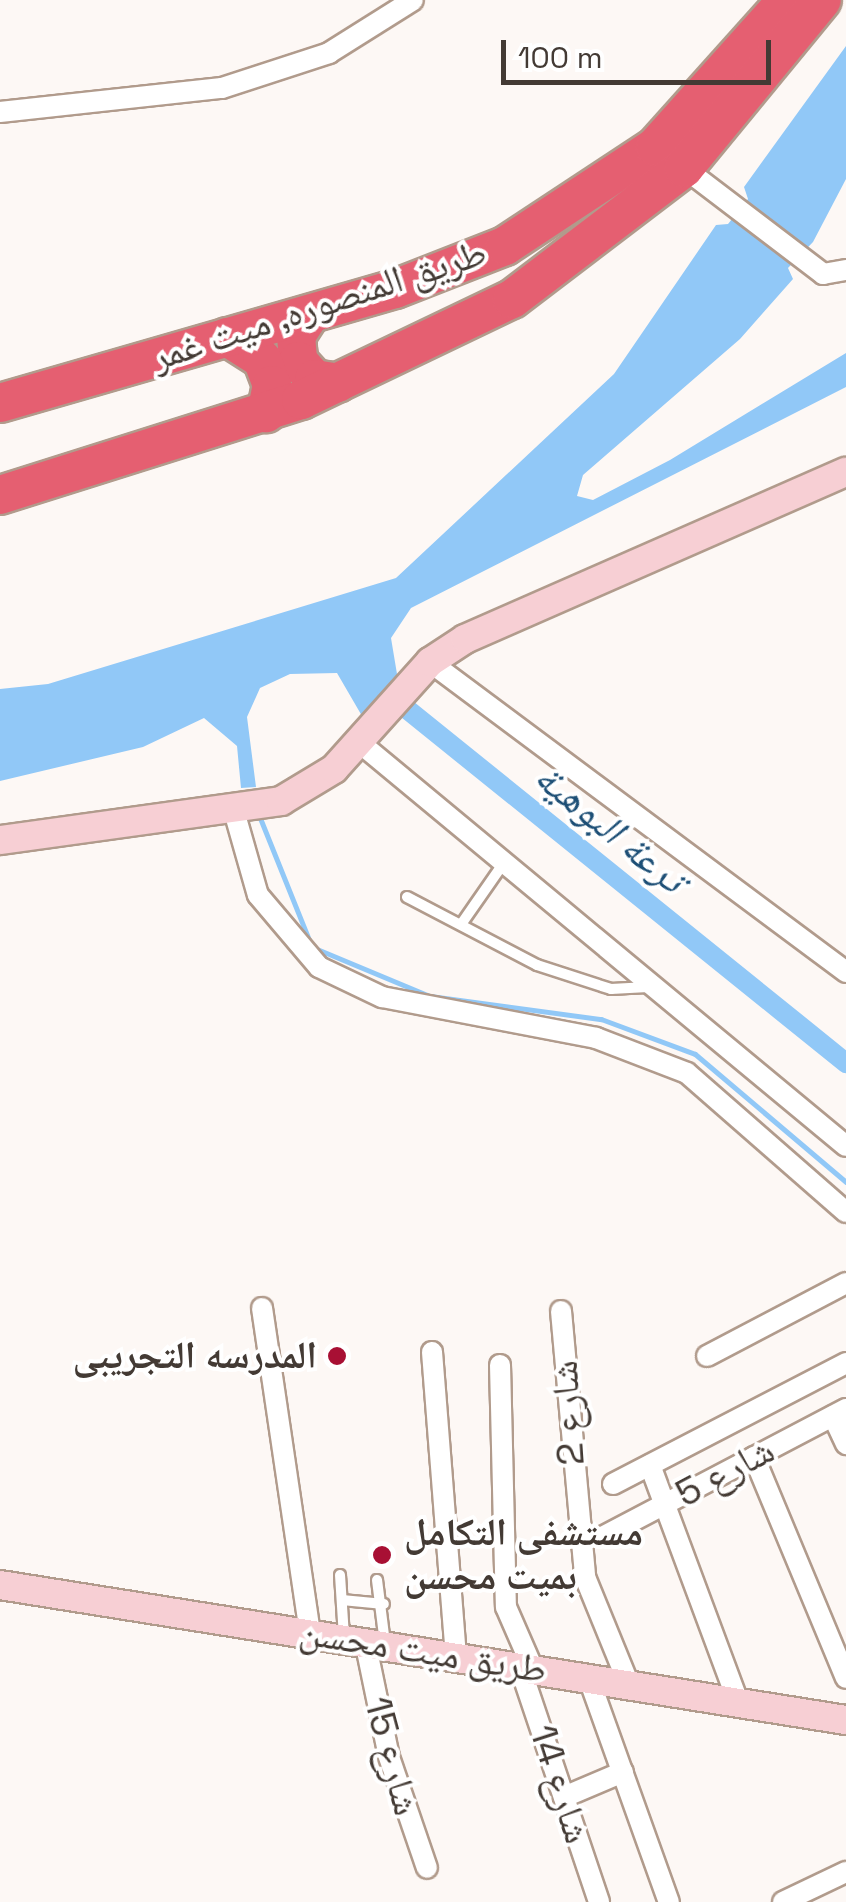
<!DOCTYPE html>
<meta charset="utf-8">
<style>
body{margin:0}
#map{position:relative;width:846px;height:1902px;overflow:hidden;background:#fdf8f5;font-family:"Space Grotesk","Noto Naskh Arabic",sans-serif}
div>[style]{position:absolute}
.water>*{inset:0;background:#91c8f7}
.stream>*{height:5px;margin:-2.5px;padding:0 2.5px;transform-origin:2.5px;border-radius:2.5px;background:#91c8f7}
.canal>*{height:20px;margin:-10px;padding:0 10px;transform-origin:10px;border-radius:10px;background:#91c8f7}
.roads{filter:drop-shadow(2px 0 #b19b8c) drop-shadow(-2px 0 #b19b8c) drop-shadow(0 2px #b19b8c) drop-shadow(0 -2px #b19b8c)}
.lane>*{height:10px;margin:-5px;padding:0 5px;transform-origin:5px;border-radius:5px;background:#fff}
.street>*{height:20px;margin:-10px;padding:0 10px;transform-origin:10px;border-radius:10px;background:#fff}
.secondary>*{height:28px;margin:-14px;padding:0 14px;transform-origin:14px;border-radius:14px;background:#f7cfd4}
.highway>*{height:38px;margin:-19px;padding:0 19px;transform-origin:19px;border-radius:19px;background:#e55f71}
.dots>*{width:28px;height:28px;translate:-50% -50%;box-sizing:border-box;border:5px solid #fff;border-radius:50%}
span{translate:-50% -50%;white-space:nowrap;text-align:center;line-height:1.15;-webkit-text-stroke:8px #fff;paint-order:stroke}
.street-label{font-size:38px;color:#433a34}
.poi-label{font-size:38px;color:#433a34;font-weight:700}
.right{translate:-100% -50%;text-align:right}
.left{translate:0 -50%;text-align:left}
.water-label{font-size:40px;color:#1d4f76;font-style:italic}
.scale{position:absolute;left:501px;top:40px;width:270px;height:45px;box-sizing:border-box;border:5px solid #433a34;border-top:0;padding-left:12px;font-size:30px;line-height:35px;white-space:nowrap;color:#433a34;-webkit-text-stroke:8px #fff;paint-order:stroke}
</style>
<div id="map">
<div class="water">
<div style="clip-path:polygon(846px 46px,846px 179px,813px 242px,788px 268px,793px 279px,740px 339px,583px 475px,577px 496px,593px 500px,670px 460px,846px 353px,846px 387px,411px 608px,391px 638px,398px 680px,362px 716px,337px 673px,290px 674px,260px 688px,247px 717px,256px 787px,241px 788px,237px 746px,204px 718px,143px 747px,0 781px,0 689px,48px 684px,396px 578px,614px 374px,716px 225px,728px 224px,748px 199px,744px 187px)"></div>
</div>
<div class="stream">
<div style="left:258px;top:813px;width:144px;rotate:68.1deg"></div>
<div style="left:312px;top:947px;width:128px;rotate:22.6deg"></div>
<div style="left:430px;top:996px;width:173px;rotate:7.7deg"></div>
<div style="left:601px;top:1019px;width:100px;rotate:20.4deg"></div>
<div style="left:695px;top:1054px;width:198px;rotate:40.3deg"></div>
</div>
<div class="canal">
<div style="left:387px;top:693px;width:590px;rotate:38.87deg"></div>
</div>
<div class="roads">
<div class="lane">
<div style="left:407px;top:897px;width:147px;rotate:27.6deg"></div>
<div style="left:537px;top:965px;width:78px;rotate:18deg"></div>
<div style="left:611px;top:989px;width:37px;rotate:-3deg"></div>
<div style="left:462px;top:923px;width:72px;rotate:-55.2deg"></div>
<div style="left:340px;top:1575px;width:62px;rotate:86.3deg"></div>
<div style="left:377px;top:1580px;width:64px;rotate:82.8deg"></div>
<div style="left:342px;top:1600px;width:42px;rotate:5.4deg"></div>
</div>
<div class="street">
<div style="left:0;top:112px;width:223px;rotate:-6.2deg"></div>
<div style="left:222px;top:88px;width:113px;rotate:-18.1deg"></div>
<div style="left:329px;top:53px;width:99px;rotate:-32.2deg"></div>
<div style="left:684px;top:168px;width:175px;rotate:37.3deg"></div>
<div style="left:823px;top:274px;width:23px;rotate:-10deg"></div>
<div style="left:430px;top:662px;width:519px;rotate:36.69deg"></div>
<div style="left:360px;top:743px;width:631px;rotate:39.67deg"></div>
<div style="left:234px;top:811px;width:87px;rotate:74.1deg"></div>
<div style="left:258px;top:895px;width:94px;rotate:49.7deg"></div>
<div style="left:319px;top:967px;width:70px;rotate:25.5deg"></div>
<div style="left:382px;top:997px;width:218px;rotate:10.8deg"></div>
<div style="left:596px;top:1038px;width:97px;rotate:21deg"></div>
<div style="left:687px;top:1073px;width:211px;rotate:41.2deg"></div>
<div style="left:262px;top:1308px;width:328px;rotate:81.6deg"></div>
<div style="left:561px;top:1311px;width:267px;rotate:84.8deg"></div>
<div style="left:585px;top:1577px;width:117px;rotate:67.8deg"></div>
<div style="left:432px;top:1352px;width:305px;rotate:85.5deg"></div>
<div style="left:707px;top:1356px;width:157px;rotate:-27.7deg"></div>
<div style="left:500px;top:1365px;width:242px;rotate:88.6deg"></div>
<div style="left:506px;top:1607px;width:68px;rotate:66.5deg"></div>
<div style="left:833px;top:1416px;width:31px;rotate:65deg"></div>
<div style="left:754px;top:1457px;width:239px;rotate:67.4deg"></div>
<div style="left:650px;top:1465px;width:255px;rotate:69.6deg"></div>
<div style="left:613px;top:1484px;width:263px;rotate:-27.4deg"></div>
<div style="left:604px;top:1536px;width:273px;rotate:-27.7deg"></div>
<div style="left:365px;top:1641px;width:118px;rotate:78.3deg"></div>
<div style="left:389px;top:1757px;width:117px;rotate:71.1deg"></div>
<div style="left:520px;top:1667px;width:248px;rotate:71.4deg"></div>
<div style="left:589px;top:1679px;width:237px;rotate:70.3deg"></div>
<div style="left:564px;top:1797px;width:64px;rotate:-23deg"></div>
<div style="left:783px;top:1902px;width:70px;rotate:-25.5deg"></div>
</div>
<div class="secondary">
<div style="left:0;top:840px;width:284px;rotate:-7.9deg"></div>
<div style="left:281px;top:801px;width:62px;rotate:-31.1deg"></div>
<div style="left:334px;top:769px;width:144px;rotate:-48.1deg"></div>
<div style="left:430px;top:662px;width:42px;rotate:-33.3deg"></div>
<div style="left:465px;top:639px;width:416px;rotate:-23.7deg"></div>
<div style="left:0;top:1585px;width:857px;rotate:9.07deg"></div>
</div>
<div class="highway">
<div style="left:309px;top:316px;width:24px;rotate:123deg"></div>
<div style="left:296px;top:336px;width:25px;rotate:85deg"></div>
<div style="left:298px;top:361px;width:24px;rotate:48deg"></div>
<div style="left:314px;top:379px;width:24px;rotate:9deg"></div>
<div style="left:227px;top:337px;width:41px;rotate:32.2deg"></div>
<div style="left:262px;top:359px;width:28px;rotate:69deg"></div>
<div style="left:272px;top:385px;width:29px;rotate:102deg"></div>
<div style="left:0;top:403px;width:411px;rotate:-16.1deg"></div>
<div style="left:395px;top:289px;width:118px;rotate:-21.4deg"></div>
<div style="left:505px;top:246px;width:180px;rotate:-33.4deg"></div>
<div style="left:655px;top:147px;width:198px;rotate:-48.1deg"></div>
<div style="left:0;top:495px;width:316px;rotate:-17.5deg"></div>
<div style="left:301px;top:400px;width:234px;rotate:-25.6deg"></div>
<div style="left:512px;top:299px;width:216px;rotate:-37.3deg"></div>
<div style="left:684px;top:168px;width:217px;rotate:-50.6deg"></div>
</div>
</div>
<div class="dots">
<div style="left:337px;top:1356px;background:#a81034"></div>
<div style="left:382px;top:1555px;background:#a81034"></div>
</div>
<div class="street-label">
<span style="left:319px;top:305px;rotate:-18deg">طريق المنصوره, ميت غمر</span>
<span style="left:568px;top:1413px;rotate:-94deg">شارع 2</span>
<span style="left:725px;top:1472px;rotate:-28deg">شارع 5</span>
<span style="left:423px;top:1651px;rotate:9deg">طريق ميت محسن</span>
<span style="left:392px;top:1756px;rotate:75deg">شارع 15</span>
<span style="left:560px;top:1784px;rotate:72deg">شارع 14</span>
</div>
<div class="poi-label">
<span class="right" style="left:317px;top:1356px">المدرسه التجريبى</span>
<span class="left" style="left:404px;top:1555px">مستشفى التكامل<br>بميت محسن</span>
</div>
<div class="water-label">
<span style="left:610px;top:828px;rotate:39deg">ترعة البوهية</span>
</div>
<div class="scale">100 m</div>
</div>
